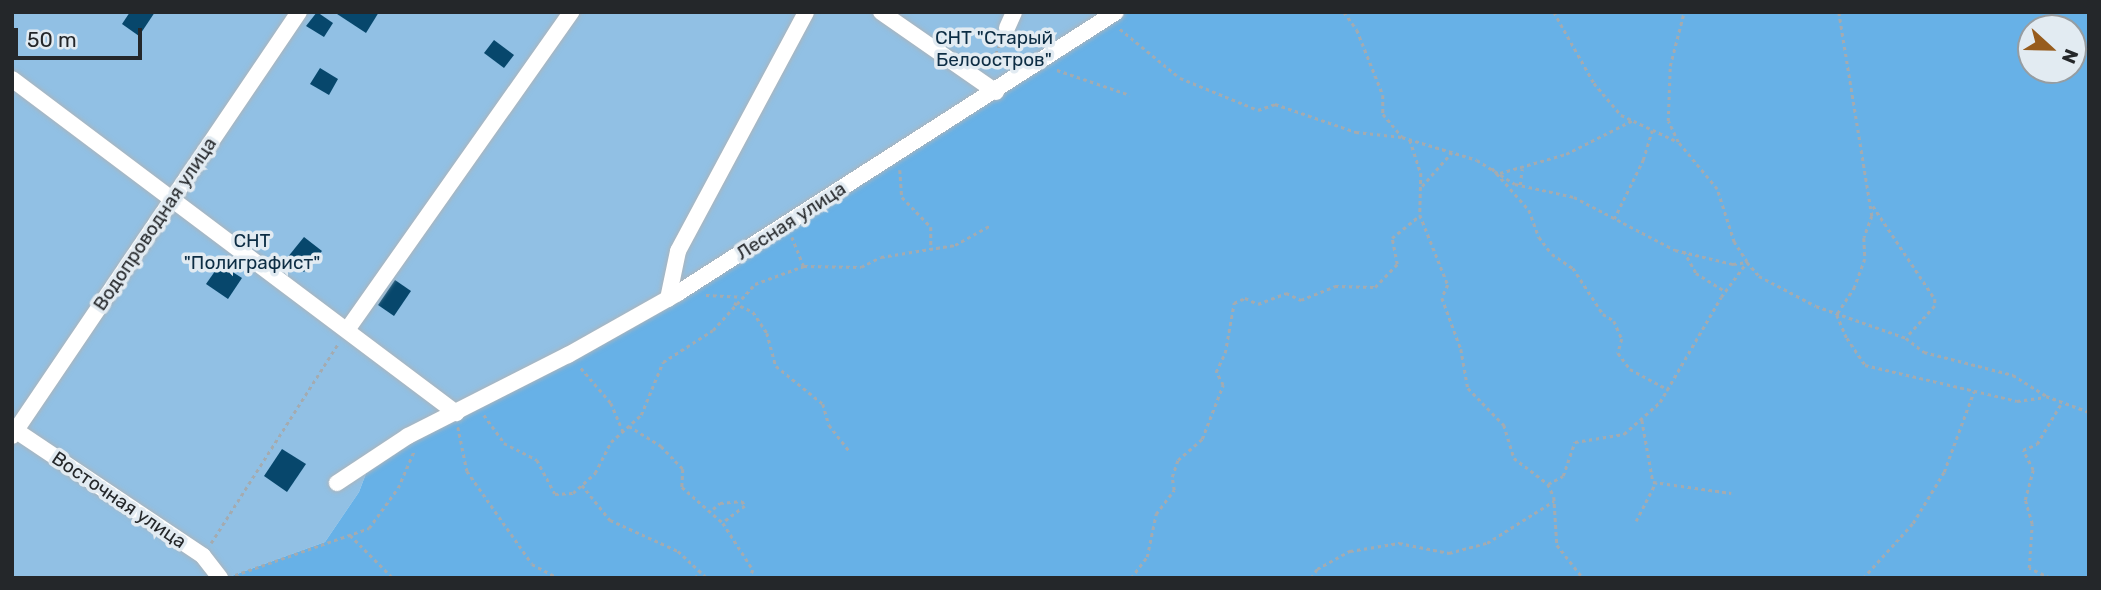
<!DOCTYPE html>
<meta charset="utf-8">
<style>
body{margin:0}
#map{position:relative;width:2101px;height:590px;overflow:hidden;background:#e2ebf2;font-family:Rubik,sans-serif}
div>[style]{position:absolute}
.green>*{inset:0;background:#91c0e4}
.forest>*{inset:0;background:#67b1e7}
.building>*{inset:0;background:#07476c}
.path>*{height:2.5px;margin-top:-1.25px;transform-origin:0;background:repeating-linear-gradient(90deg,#a4abb0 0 3.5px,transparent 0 7px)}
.roads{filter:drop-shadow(0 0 2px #abb4bb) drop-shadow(0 0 2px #abb4bb)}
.street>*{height:16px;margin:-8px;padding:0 8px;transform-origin:8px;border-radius:8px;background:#fff}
span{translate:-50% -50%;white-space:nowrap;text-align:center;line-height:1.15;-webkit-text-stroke:7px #e2ebf2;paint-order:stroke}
.park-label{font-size:19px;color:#0d2d44}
.street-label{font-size:19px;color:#24272a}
.frame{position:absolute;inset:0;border:14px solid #24272a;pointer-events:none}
.north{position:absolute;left:2017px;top:14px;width:70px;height:70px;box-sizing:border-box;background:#e2ebf2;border:2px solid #969da2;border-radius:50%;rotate:112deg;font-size:19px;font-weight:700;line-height:28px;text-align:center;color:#24272a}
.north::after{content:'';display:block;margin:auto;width:24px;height:32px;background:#975c1d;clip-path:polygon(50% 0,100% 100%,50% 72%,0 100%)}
.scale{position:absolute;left:14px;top:28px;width:128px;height:32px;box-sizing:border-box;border:4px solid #24272a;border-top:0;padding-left:9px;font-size:21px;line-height:24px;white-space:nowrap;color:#24272a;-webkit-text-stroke:5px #e2ebf2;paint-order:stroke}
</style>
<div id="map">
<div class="green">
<i style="clip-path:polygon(12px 12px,1116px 12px,694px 283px,371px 460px,359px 492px,325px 542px,226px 578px,12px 578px)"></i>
</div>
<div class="forest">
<i style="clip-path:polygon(evenodd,1116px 12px,2089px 12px,2089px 578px,226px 578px,325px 542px,359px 492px,371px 460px,563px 358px,1116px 12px,2031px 28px,2073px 28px,2073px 70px,2031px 70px,2031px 28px)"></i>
</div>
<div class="building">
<i style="clip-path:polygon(130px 12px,155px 12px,139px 36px,122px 24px)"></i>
<i style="clip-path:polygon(317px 12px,333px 23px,324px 37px,306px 26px)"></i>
<i style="clip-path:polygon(334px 12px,379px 12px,366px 33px)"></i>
<i style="clip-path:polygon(494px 40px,514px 55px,504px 68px,484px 53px)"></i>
<i style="clip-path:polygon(320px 68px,338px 79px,329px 95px,310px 84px)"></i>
<i style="clip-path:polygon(304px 237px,322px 251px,304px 272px,287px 258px)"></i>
<i style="clip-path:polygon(220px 264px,242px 278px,228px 299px,206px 284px)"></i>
<i style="clip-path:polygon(395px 280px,411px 291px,394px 316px,378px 305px)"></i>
<i style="clip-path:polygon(282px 449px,306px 464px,287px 492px,264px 476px)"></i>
</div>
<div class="path">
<i style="left:1344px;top:12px;width:22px;rotate:54deg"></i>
<i style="left:1357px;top:30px;width:70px;rotate:68.2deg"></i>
<i style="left:1383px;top:95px;width:19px;rotate:90deg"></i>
<i style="left:1383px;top:114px;width:30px;rotate:50deg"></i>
<i style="left:1402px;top:137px;width:78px;rotate:17deg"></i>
<i style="left:1477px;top:160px;width:45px;rotate:32.3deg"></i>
<i style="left:1515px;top:184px;width:60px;rotate:12.4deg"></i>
<i style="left:1574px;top:197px;width:114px;rotate:27.7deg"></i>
<i style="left:1675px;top:250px;width:60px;rotate:13.6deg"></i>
<i style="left:1733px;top:264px;width:14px;rotate:-8deg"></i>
<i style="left:1747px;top:262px;width:18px;rotate:49deg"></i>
<i style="left:1759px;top:276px;width:64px;rotate:27.8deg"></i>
<i style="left:1816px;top:306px;width:96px;rotate:19.6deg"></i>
<i style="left:1906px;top:338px;width:23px;rotate:38deg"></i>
<i style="left:1924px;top:352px;width:92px;rotate:14.5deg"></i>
<i style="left:2013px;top:375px;width:39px;rotate:32deg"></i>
<i style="left:2046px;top:396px;width:46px;rotate:20.4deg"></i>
<i style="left:1554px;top:12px;width:81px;rotate:60.6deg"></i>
<i style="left:1594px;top:83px;width:42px;rotate:49.8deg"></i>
<i style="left:1621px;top:115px;width:63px;rotate:25.3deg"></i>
<i style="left:1839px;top:12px;width:207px;rotate:80.8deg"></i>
<i style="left:1872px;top:216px;width:23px;rotate:110deg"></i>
<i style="left:1864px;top:238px;width:21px;rotate:87deg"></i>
<i style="left:1865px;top:259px;width:30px;rotate:110deg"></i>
<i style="left:1855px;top:287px;width:33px;rotate:123deg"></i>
<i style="left:1837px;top:315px;width:25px;rotate:67deg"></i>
<i style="left:1847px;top:338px;width:32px;rotate:56deg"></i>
<i style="left:1865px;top:365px;width:156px;rotate:13.3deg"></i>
<i style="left:2017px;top:401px;width:28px;rotate:-8deg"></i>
<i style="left:1120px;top:29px;width:77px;rotate:39.2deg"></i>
<i style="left:1180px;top:78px;width:84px;rotate:22.3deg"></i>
<i style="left:1258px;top:110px;width:18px;rotate:-19deg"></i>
<i style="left:1275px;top:104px;width:86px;rotate:19.1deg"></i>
<i style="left:1356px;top:132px;width:46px;rotate:6.2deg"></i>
<i style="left:990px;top:67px;width:25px;rotate:-67deg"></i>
<i style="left:1057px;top:70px;width:77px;rotate:18.9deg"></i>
<i style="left:1410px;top:140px;width:35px;rotate:72deg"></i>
<i style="left:1421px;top:173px;width:42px;rotate:91.4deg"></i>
<i style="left:1420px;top:215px;width:75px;rotate:68.2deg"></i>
<i style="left:1448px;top:285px;width:14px;rotate:115deg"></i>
<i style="left:1442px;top:298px;width:54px;rotate:69.6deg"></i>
<i style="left:1461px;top:349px;width:40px;rotate:80deg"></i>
<i style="left:1468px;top:388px;width:52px;rotate:45.8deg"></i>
<i style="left:1504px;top:425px;width:34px;rotate:73deg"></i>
<i style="left:1514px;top:458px;width:43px;rotate:37.4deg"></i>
<i style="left:1548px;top:484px;width:14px;rotate:65deg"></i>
<i style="left:1554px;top:497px;width:48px;rotate:86.4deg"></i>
<i style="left:1557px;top:545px;width:42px;rotate:51.8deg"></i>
<i style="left:1492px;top:168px;width:56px;rotate:48.6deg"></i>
<i style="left:1529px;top:210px;width:29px;rotate:70deg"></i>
<i style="left:1539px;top:237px;width:21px;rotate:53deg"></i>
<i style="left:1552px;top:254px;width:25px;rotate:34deg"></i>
<i style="left:1573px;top:268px;width:55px;rotate:56.9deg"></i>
<i style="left:1603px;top:314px;width:13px;rotate:32deg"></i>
<i style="left:1614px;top:321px;width:20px;rotate:66deg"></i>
<i style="left:1622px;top:339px;width:15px;rotate:106deg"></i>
<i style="left:1618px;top:353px;width:20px;rotate:53deg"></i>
<i style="left:1630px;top:369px;width:44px;rotate:28.3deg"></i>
<i style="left:900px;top:170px;width:27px;rotate:86deg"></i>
<i style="left:902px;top:197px;width:42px;rotate:46deg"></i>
<i style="left:931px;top:227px;width:22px;rotate:90deg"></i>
<i style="left:1500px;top:173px;width:69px;rotate:-16.1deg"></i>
<i style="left:1566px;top:154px;width:75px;rotate:-26.9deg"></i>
<i style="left:1520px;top:185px;width:16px;rotate:-83deg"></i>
<i style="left:1422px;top:186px;width:45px;rotate:-48.6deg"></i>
<i style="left:1873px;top:206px;width:112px;rotate:56.3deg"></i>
<i style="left:1935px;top:299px;width:7px;rotate:90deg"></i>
<i style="left:1935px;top:306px;width:42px;rotate:132.1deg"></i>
<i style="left:1614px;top:219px;width:66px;rotate:-63.8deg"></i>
<i style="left:1643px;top:160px;width:31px;rotate:-73deg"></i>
<i style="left:792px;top:237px;width:31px;rotate:68deg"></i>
<i style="left:1684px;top:251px;width:25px;rotate:61deg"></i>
<i style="left:1696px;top:273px;width:34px;rotate:32deg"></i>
<i style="left:706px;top:295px;width:35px;rotate:3deg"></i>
<i style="left:734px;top:303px;width:21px;rotate:25deg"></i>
<i style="left:753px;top:312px;width:25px;rotate:56deg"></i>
<i style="left:767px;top:333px;width:34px;rotate:75deg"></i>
<i style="left:776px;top:366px;width:60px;rotate:39deg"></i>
<i style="left:823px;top:404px;width:22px;rotate:74deg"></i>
<i style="left:829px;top:425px;width:33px;rotate:52deg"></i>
<i style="left:581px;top:368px;width:46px;rotate:49.4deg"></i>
<i style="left:611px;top:403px;width:30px;rotate:67deg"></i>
<i style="left:484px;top:415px;width:34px;rotate:54deg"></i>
<i style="left:504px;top:443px;width:37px;rotate:27deg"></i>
<i style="left:537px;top:460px;width:38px;rotate:62deg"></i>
<i style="left:555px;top:494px;width:18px;rotate:-3deg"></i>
<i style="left:573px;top:493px;width:30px;rotate:-42deg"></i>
<i style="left:595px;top:473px;width:35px;rotate:-63deg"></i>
<i style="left:611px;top:442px;width:40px;rotate:-42deg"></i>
<i style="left:641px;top:415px;width:57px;rotate:-67.5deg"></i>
<i style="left:663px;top:362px;width:59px;rotate:-32.6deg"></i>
<i style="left:713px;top:330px;width:62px;rotate:-47.6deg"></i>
<i style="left:755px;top:284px;width:52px;rotate:-20.2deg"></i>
<i style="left:804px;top:266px;width:57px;rotate:1deg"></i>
<i style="left:861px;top:267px;width:22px;rotate:-27deg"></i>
<i style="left:881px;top:257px;width:75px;rotate:-9.2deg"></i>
<i style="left:955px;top:245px;width:41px;rotate:-29.1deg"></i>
<i style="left:1642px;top:420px;width:63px;rotate:79.9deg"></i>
<i style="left:1653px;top:482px;width:79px;rotate:8deg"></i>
<i style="left:629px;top:426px;width:38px;rotate:32deg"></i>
<i style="left:661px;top:446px;width:32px;rotate:46deg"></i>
<i style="left:683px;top:469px;width:18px;rotate:93deg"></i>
<i style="left:682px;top:487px;width:55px;rotate:41.3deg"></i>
<i style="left:723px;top:523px;width:56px;rotate:57.4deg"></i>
<i style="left:753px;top:570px;width:9px;rotate:111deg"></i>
<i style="left:458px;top:427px;width:45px;rotate:78.4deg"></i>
<i style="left:467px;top:471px;width:113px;rotate:55deg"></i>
<i style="left:532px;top:564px;width:30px;rotate:28deg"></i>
<i style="left:1548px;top:484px;width:17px;rotate:-28deg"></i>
<i style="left:1563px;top:476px;width:36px;rotate:-71deg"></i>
<i style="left:1575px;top:442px;width:50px;rotate:-9.3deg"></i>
<i style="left:1624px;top:434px;width:48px;rotate:-41.6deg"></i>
<i style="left:1660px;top:402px;width:121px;rotate:-59.8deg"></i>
<i style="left:1721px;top:297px;width:44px;rotate:-53.4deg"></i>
<i style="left:1747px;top:262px;width:24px;rotate:-123deg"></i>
<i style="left:1734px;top:242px;width:56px;rotate:-107.8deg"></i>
<i style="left:1717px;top:189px;width:61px;rotate:-129.7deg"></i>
<i style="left:1678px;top:142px;width:23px;rotate:-115deg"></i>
<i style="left:1668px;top:121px;width:55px;rotate:-87.9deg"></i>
<i style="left:1670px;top:66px;width:56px;rotate:-75.5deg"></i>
<i style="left:582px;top:485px;width:45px;rotate:51.3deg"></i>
<i style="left:610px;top:520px;width:75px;rotate:24.5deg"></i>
<i style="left:678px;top:551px;width:40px;rotate:43deg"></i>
<i style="left:713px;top:509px;width:9px;rotate:-41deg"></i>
<i style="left:720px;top:503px;width:22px;rotate:-5deg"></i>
<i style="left:742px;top:501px;width:6px;rotate:59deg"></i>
<i style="left:745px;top:506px;width:26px;rotate:143deg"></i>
<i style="left:1636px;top:521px;width:44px;rotate:-62.9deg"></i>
<i style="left:350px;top:535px;width:61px;rotate:45deg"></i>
<i style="left:211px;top:543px;width:235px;rotate:-57.5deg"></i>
<i style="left:235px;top:575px;width:142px;rotate:-19.3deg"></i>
<i style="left:369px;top:528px;width:49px;rotate:-54.1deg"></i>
<i style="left:398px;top:488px;width:40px;rotate:-66.6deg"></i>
<i style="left:695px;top:578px;width:9px;rotate:-54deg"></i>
<i style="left:1131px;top:578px;width:26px;rotate:-53deg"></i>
<i style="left:1147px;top:557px;width:44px;rotate:-78.2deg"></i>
<i style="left:1156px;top:514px;width:30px;rotate:-53deg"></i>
<i style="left:1174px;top:490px;width:13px;rotate:-99deg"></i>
<i style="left:1172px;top:477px;width:18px;rotate:-71deg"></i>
<i style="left:1178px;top:460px;width:32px;rotate:-41deg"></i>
<i style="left:1202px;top:439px;width:58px;rotate:-68.7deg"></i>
<i style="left:1223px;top:385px;width:15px;rotate:-118deg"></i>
<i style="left:1216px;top:372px;width:21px;rotate:-65deg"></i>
<i style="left:1225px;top:353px;width:51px;rotate:-79.8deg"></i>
<i style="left:1234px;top:303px;width:12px;rotate:-24deg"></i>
<i style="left:1245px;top:298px;width:14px;rotate:25deg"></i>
<i style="left:1258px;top:304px;width:30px;rotate:-21deg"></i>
<i style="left:1286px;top:293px;width:17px;rotate:25deg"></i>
<i style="left:1301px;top:300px;width:37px;rotate:-22deg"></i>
<i style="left:1335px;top:286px;width:40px;rotate:1.4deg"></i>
<i style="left:1375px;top:287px;width:32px;rotate:-46deg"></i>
<i style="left:1397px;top:264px;width:26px;rotate:-101deg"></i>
<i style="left:1392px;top:238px;width:36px;rotate:-39deg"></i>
<i style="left:1311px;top:578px;width:11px;rotate:-56deg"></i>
<i style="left:1317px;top:569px;width:38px;rotate:-29deg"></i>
<i style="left:1350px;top:551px;width:50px;rotate:-9.3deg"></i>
<i style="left:1399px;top:543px;width:51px;rotate:11.3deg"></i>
<i style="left:1449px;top:553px;width:39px;rotate:-15deg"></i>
<i style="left:1487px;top:543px;width:79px;rotate:-32.1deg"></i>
<i style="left:1863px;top:578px;width:74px;rotate:-47.7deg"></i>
<i style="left:1913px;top:523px;width:60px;rotate:-58.7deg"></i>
<i style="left:1944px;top:472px;width:86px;rotate:-69.7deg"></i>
<i style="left:2050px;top:578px;width:23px;rotate:-155deg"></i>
<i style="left:2029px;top:568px;width:44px;rotate:-86.1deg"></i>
<i style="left:2032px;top:524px;width:25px;rotate:-106deg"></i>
<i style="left:2025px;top:500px;width:31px;rotate:-75deg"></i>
<i style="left:2033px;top:470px;width:22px;rotate:-117deg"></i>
<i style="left:2023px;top:450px;width:15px;rotate:-23deg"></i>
<i style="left:2037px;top:444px;width:49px;rotate:-59.2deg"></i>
</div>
<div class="roads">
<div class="street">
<i style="left:881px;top:12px;width:140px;rotate:34.8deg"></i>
<i style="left:1007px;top:28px;width:17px;rotate:-66deg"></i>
<i style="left:12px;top:79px;width:556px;rotate:36.95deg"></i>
<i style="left:668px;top:299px;width:49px;rotate:-78.2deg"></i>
<i style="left:678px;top:251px;width:271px;rotate:-61.8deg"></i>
<i style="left:347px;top:330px;width:389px;rotate:-54.8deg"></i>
<i style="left:12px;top:428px;width:230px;rotate:33.8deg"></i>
<i style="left:203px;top:556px;width:28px;rotate:52deg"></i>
<i style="left:12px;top:436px;width:512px;rotate:-55.91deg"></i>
<i style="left:337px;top:483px;width:85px;rotate:-33.5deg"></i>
<i style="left:408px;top:436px;width:179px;rotate:-26.9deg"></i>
<i style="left:568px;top:355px;width:126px;rotate:-29.4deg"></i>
<i style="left:678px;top:293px;width:520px;rotate:-32.68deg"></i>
</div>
</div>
<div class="park-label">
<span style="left:994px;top:49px">СНТ "Старый<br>Белоостров"</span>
<span style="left:252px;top:252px">СНТ<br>"Полиграфист"</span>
</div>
<div class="street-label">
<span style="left:791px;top:221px;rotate:-33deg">Лесная улица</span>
<span style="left:155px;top:224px;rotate:-56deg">Водопроводная улица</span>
<span style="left:119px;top:500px;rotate:34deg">Восточная улица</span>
</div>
<div class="frame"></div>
<div class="north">N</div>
<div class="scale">50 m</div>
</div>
